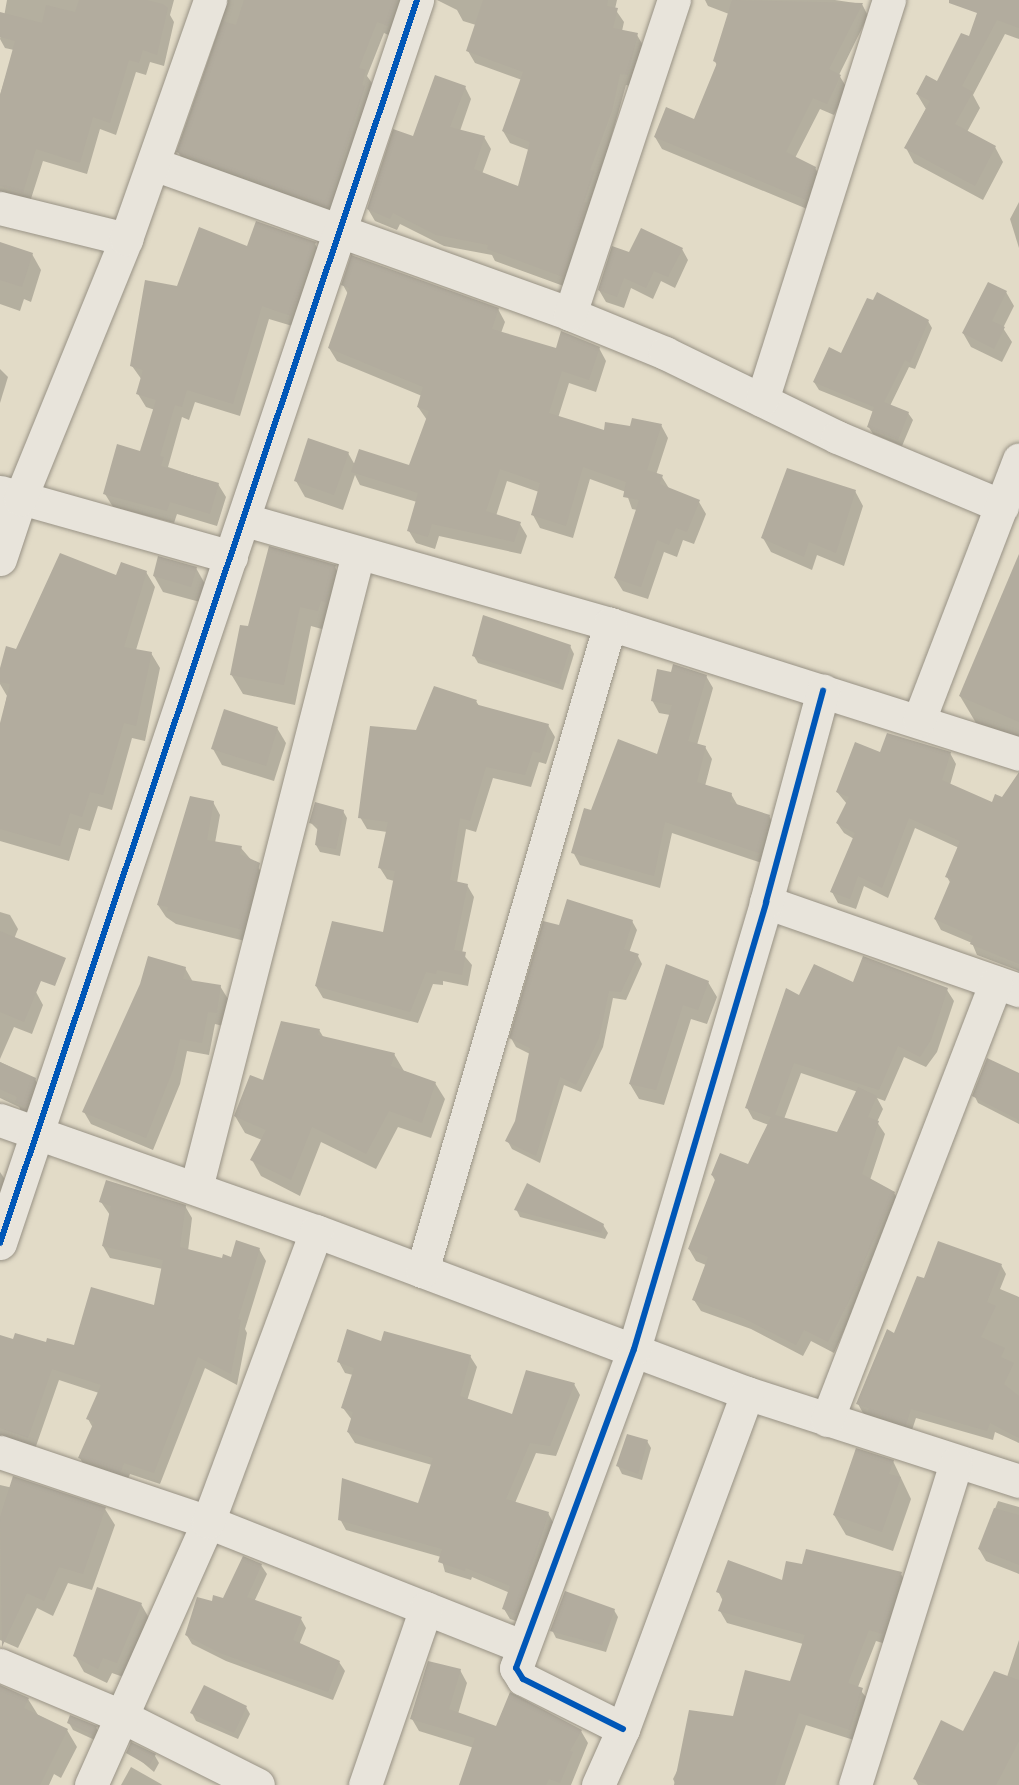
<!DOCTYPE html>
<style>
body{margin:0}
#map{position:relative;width:1019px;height:1785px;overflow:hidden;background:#e2dbc7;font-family:Cardo,serif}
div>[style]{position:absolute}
.shadow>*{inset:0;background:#0003}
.building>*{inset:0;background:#b2ac9e}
.roads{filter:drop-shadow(0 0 2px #989285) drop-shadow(0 0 2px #989285)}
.street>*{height:33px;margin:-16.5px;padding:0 16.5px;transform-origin:16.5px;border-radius:16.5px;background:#e8e4db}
.cycleway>*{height:6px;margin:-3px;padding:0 3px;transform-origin:3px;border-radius:3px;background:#0057b8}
span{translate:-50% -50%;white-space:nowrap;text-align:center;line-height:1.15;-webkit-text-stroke:5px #f4ebd3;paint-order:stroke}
</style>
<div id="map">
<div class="shadow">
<i style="clip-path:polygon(7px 0,174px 0,170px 15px,174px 22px,164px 66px,150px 62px,146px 75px,136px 72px,116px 135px,100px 129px,87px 174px,43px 161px,29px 205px,0 196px,0 95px,14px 50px,5px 48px,0 39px)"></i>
<i style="clip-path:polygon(228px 0,412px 0,395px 38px,384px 33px,367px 76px,372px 83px,334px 218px,185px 164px,178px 152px)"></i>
<i style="clip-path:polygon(437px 0,617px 0,615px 9px,624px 22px,622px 31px,637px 35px,644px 47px,635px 87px,626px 85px,569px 288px,495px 261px,492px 255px,444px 246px,400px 224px,397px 230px,375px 221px,368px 209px,414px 138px,465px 87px,471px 99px,460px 131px,484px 137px,491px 149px,482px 174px,519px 188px,529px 150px,510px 143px,503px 131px,522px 80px,475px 63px,468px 51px,476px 25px,463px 21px,457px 10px)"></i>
<i style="clip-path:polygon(705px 0,835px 0,862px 4px,868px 16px,839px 75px,847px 88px,834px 115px,820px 109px,795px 158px,815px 168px,822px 180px,812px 211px,662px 149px,655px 137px,695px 121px,717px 66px,715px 61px,729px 14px,708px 6px)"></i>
<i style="clip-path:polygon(983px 0,1019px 0,1019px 39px,1005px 34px,973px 95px,980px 108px,967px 132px,995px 147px,1003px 162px,983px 200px,914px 163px,906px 148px,926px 109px,917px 94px,938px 83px,970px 39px)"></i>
<i style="clip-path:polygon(1019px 202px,1019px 248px,1010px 219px)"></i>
<i style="clip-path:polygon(315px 244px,323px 257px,299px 328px,269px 319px,240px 416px,195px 402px,189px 420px,182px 417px,168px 467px,218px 484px,226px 497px,217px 526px,177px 514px,174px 523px,113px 507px,105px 494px,141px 452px,155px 410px,146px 407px,138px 394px,142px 380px,132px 366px,178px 288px,248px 247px)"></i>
<i style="clip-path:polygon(682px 249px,688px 260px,675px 288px,661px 281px,653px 299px,631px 288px,624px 308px,606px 302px,599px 290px,630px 254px)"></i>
<i style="clip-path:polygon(32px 254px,41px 270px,31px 302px,24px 299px,20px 311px,0 304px,0 256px)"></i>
<i style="clip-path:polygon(343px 285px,498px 309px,505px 322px,501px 333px,557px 350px,599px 348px,606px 361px,596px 392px,569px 383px,558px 418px,605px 432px,661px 425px,668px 438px,656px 475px,662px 477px,670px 490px,699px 502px,706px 514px,694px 544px,683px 540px,677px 557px,664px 552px,648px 599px,623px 591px,615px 578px,637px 510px,632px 509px,626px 492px,590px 479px,573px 538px,540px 528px,533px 515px,539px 492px,507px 481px,496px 516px,520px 524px,527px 536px,521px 554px,439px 536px,435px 549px,416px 543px,409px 531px,417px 502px,360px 485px,355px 475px,343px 510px,305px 497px,296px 481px,348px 453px,355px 465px,410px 467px,427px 420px,418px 407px,422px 396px,337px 361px,329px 348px,348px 294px)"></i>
<i style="clip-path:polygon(1006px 292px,1014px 306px,1003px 328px,1012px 342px,1002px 362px,971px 347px,963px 333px)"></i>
<i style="clip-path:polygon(928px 321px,932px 328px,915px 369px,909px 367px,890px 406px,908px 413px,913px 420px,902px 446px,873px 434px,868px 426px,874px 412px,819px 390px,814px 382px,842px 355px)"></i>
<i style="clip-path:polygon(0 369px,8px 377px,0 403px)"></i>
<i style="clip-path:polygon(855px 491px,863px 506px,844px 566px,817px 555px,812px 570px,771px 552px,763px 538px)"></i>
<i style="clip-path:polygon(335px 567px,346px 587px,329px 631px,311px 626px,295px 705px,243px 694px,231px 674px,249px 628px)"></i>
<i style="clip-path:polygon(196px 568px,205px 584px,200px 602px,163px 592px,154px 576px)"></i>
<i style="clip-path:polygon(146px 572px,155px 587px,136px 650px,151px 653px,160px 668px,145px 741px,132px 738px,112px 810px,98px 806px,90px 831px,79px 828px,69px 861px,0 841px,0 729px,7px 696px,0 684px,0 674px,17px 650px,117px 577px)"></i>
<i style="clip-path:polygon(1019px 596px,1019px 742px,976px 723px,960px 696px)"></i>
<i style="clip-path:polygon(570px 646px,574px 654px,563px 690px,478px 663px,474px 656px)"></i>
<i style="clip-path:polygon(672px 673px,706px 676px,713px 688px,697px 745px,705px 747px,712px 759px,705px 786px,731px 794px,738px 806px,769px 816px,776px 828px,765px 864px,672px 833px,660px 888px,580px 865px,573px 852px,592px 812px,658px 756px,670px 715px,659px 713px,652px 700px)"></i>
<i style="clip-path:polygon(476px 701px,479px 706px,548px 725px,555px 737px,546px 764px,539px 762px,531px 787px,493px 778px,476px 832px,466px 829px,457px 883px,467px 885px,474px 897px,462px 953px,472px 965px,468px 986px,443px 981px,443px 985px,433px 984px,418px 1023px,323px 998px,316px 986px,384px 934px,394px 881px,387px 879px,380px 868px,387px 832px,367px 829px,360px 817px,417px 731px)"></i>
<i style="clip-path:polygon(277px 728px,286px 743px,274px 781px,222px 765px,213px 749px)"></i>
<i style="clip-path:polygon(950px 753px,956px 764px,950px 785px,993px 804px,1003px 799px,1019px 775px,1019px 971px,977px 955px,972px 943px,941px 930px,935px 919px,951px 884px,947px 877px,959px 848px,915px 828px,888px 898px,864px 886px,856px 909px,838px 903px,832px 892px,854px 839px,844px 833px,837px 823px,847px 804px,837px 792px,881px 754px)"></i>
<i style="clip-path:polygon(213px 802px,220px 815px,215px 843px,241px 848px,266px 877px,249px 942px,176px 924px,166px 917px,158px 905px)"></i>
<i style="clip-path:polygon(343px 811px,347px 818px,340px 856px,320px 852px,316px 845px,319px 831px,311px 823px)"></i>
<i style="clip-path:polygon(0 912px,10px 915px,18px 929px,6px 959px,0 957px)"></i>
<i style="clip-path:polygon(632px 921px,637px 930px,629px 953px,638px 956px,642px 964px,626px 1000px,613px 998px,603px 1047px,581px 1092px,564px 1085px,540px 1163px,512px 1149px,507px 1140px,516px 1122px,530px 1054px,516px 1047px,511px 1038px,560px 927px)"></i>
<i style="clip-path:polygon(666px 966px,708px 982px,717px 997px,707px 1024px,691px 1019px,664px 1105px,639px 1099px,630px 1084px)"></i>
<i style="clip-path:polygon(185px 968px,193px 982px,220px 986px,228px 999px,223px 1026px,215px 1024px,209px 1055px,187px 1051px,180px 1084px,153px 1150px,91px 1124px,84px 1112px)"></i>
<i style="clip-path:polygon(0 982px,36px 992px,43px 1005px,32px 1034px,14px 1027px,0 1059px)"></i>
<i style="clip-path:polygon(evenodd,854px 984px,947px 990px,954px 1001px,937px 1052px,926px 1067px,904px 1057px,885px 1101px,877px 1098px,883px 1109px,877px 1122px,885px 1134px,870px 1180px,894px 1193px,901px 1204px,834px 1353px,811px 1341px,803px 1356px,751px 1329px,701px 1311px,694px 1300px,706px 1265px,696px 1261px,689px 1249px,716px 1182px,712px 1175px,749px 1166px,769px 1125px,753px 1119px,747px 1108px,800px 997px,854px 984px,801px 1073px,858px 1092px,838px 1134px,784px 1119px,801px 1073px)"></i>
<i style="clip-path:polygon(319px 1030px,324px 1038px,394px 1054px,404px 1071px,435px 1083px,445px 1099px,431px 1138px,398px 1127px,376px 1169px,321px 1142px,300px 1196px,261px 1176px,252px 1160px,262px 1140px,245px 1133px,235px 1116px,264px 1082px)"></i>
<i style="clip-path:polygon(0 1062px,35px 1079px,42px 1093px,24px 1116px,19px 1107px,0 1098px)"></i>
<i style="clip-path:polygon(1019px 1074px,1019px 1124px,978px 1103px,974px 1095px)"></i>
<i style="clip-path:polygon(0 1172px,10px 1187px,0 1205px)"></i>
<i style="clip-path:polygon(101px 1202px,185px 1206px,192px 1218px,188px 1251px,223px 1260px,259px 1249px,266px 1261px,245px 1329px,247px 1333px,237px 1385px,205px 1368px,160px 1484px,130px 1474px,126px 1483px,86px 1470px,80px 1458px,93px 1428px,88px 1419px,99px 1393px,59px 1380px,35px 1449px,0 1437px,0 1349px,47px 1344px,75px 1347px,155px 1307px,163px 1269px,110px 1258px,103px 1246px,110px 1215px)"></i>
<i style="clip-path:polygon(516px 1209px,603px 1225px,608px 1233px,605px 1239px,520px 1217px)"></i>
<i style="clip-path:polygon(1001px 1265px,1006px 1274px,1000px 1289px,1019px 1297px,1019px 1443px,995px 1432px,993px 1440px,916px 1418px,911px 1433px,875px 1422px,863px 1413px,858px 1404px,925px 1280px)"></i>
<i style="clip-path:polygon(382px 1342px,470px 1356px,477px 1367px,467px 1401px,512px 1416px,574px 1384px,580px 1395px,556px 1456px,536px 1453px,515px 1503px,548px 1513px,554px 1524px,522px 1623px,510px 1619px,504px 1609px,510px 1593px,472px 1577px,471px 1580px,445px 1572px,441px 1557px,346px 1530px,340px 1519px,419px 1505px,432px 1465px,355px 1443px,348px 1432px,352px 1420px,343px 1408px,353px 1375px,345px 1373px,339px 1362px)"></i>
<i style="clip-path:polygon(647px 1441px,651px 1448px,642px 1480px,622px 1474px,618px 1466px)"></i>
<i style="clip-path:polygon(893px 1461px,911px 1499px,893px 1551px,846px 1535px,834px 1515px)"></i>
<i style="clip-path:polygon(0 1485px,105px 1509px,115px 1525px,92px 1590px,68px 1583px,53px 1616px,37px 1608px,18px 1648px,0 1640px)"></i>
<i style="clip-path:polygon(998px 1501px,1019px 1507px,1019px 1574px,986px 1561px,979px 1549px)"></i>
<i style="clip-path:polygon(261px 1565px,267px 1574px,254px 1602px,301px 1619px,306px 1628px,299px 1645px,339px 1662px,345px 1671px,333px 1700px,226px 1661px,192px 1644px,186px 1634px,213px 1603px,224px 1600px)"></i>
<i style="clip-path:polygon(901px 1574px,908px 1586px,889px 1645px,876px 1641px,858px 1687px,869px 1701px,857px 1741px,806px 1725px,785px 1785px,676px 1785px,673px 1779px,686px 1753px,791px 1683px,803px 1644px,727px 1623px,720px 1611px,723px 1601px,718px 1591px)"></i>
<i style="clip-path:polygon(141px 1604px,150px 1620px,126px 1678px,112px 1673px,107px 1683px,84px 1672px,75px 1656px)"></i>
<i style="clip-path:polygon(614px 1610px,618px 1617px,606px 1652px,556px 1638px,552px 1630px)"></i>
<i style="clip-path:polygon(1019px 1640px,1019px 1785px,918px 1785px,915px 1779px,964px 1733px,1007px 1677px)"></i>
<i style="clip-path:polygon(460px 1670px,467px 1683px,458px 1714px,497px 1728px,581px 1731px,588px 1743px,571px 1785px,461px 1785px,474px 1748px,419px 1731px,412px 1719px)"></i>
<i style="clip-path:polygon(0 1687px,28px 1699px,38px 1715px,67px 1730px,77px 1747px,61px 1778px,54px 1774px,49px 1785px,0 1785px)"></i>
<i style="clip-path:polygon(246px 1707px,250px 1714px,238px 1739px,196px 1721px,192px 1713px)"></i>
<i style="clip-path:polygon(69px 1723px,96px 1727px,100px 1735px,97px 1741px,73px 1730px)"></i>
<i style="clip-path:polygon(129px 1751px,155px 1756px,159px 1763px,154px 1772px)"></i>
<i style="clip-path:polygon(131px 1767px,161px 1784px,162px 1785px,121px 1785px)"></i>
</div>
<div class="building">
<i style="clip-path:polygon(79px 0,147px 0,163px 4px,168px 8px,157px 55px,143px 50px,139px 63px,129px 60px,110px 123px,93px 117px,80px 163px,36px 149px,23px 193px,0 186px,0 95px,15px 41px,0 37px,0 12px,42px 23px,46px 5px,75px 12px)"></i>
<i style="clip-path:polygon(244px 0,397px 0,388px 26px,377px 22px,359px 68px,366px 70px,362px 85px,365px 86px,328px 207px,176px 152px,222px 21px,236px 25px)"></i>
<i style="clip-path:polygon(483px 0,608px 0,607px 6px,618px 8px,613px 28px,638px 33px,628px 75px,620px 74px,612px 111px,590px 170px,595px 171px,584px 202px,587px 203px,563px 277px,487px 249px,488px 245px,436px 235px,393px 213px,390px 219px,367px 209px,393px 129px,413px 136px,435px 75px,466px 86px,450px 127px,485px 136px,474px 169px,518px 186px,530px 142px,502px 131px,523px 72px,466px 51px)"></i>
<i style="clip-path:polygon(732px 0,863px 3px,829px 69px,841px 75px,827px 104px,813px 98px,786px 152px,816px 167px,806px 200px,654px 137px,666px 107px,694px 119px,717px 63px,713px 61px)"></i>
<i style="clip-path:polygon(949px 0,1019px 0,1019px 28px,997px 20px,962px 86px,973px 92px,955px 124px,996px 146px,975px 186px,904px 148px,930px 101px,916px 94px,926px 75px,937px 81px,961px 33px,969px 36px,977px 13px,949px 3px)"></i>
<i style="clip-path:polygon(256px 221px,316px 242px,291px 316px,262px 306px,233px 404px,187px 390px,182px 407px,175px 405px,160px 456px,164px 457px,161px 466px,219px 483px,210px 514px,170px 502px,167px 511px,103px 494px,117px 444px,140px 451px,156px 400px,136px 394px,143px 370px,130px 366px,145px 280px,177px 286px,199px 227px,247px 246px)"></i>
<i style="clip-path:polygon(641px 228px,683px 248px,668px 277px,654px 271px,646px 288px,624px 278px,617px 297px,598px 290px,612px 246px,629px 252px)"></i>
<i style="clip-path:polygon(0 242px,33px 253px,22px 287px,0 280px)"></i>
<i style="clip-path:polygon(351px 255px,499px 308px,492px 329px,556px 348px,561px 331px,600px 347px,589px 380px,562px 371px,549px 413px,604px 430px,605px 422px,630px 426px,632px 418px,662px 424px,647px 470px,663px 475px,660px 484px,700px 500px,687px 532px,676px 528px,669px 545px,657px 540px,641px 587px,614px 578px,639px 500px,623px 497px,626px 482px,583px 467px,566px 526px,531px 515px,540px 483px,500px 469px,486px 511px,521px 522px,514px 542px,432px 524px,428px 537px,407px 531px,418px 493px,351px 472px,359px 449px,409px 465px,429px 411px,417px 407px,423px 387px,328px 348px,349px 288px,341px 285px)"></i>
<i style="clip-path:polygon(988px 282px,1007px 291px,992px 321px,1005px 327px,994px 349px,962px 333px)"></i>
<i style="clip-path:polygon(877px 292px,929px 320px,910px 363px,905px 360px,884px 402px,909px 412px,898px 440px,867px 427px,874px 407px,813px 382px,829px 347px,841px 353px,867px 298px,873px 300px)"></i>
<i style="clip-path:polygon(308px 438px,349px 452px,334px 495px,294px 481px)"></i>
<i style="clip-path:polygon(787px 468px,856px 490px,836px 553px,809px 542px,804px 557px,761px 538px)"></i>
<i style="clip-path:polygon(269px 546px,336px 565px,326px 602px,321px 601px,318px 611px,300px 607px,284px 685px,230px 675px,240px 625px,248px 626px)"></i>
<i style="clip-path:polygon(60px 553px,116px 575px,121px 562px,147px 571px,124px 647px,152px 652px,136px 726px,124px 723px,103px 795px,90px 792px,82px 817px,70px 813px,60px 846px,0 829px,0 723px,10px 684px,0 682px,0 668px,6px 646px,16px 649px)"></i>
<i style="clip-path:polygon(1019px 554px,1019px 722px,959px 696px)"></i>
<i style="clip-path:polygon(158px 556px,197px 567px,191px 587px,153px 576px)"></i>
<i style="clip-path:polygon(483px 615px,571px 645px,559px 684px,472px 656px)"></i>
<i style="clip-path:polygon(673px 664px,707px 675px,688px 741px,706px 746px,697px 782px,732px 793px,730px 802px,770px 815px,759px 853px,665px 822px,654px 876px,571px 853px,584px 808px,591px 810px,618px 739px,657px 754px,672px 705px,651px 701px,657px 669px,671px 672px)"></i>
<i style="clip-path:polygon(434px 686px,477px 700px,475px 704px,549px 724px,540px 753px,533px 751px,525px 775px,486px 767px,470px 821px,460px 818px,450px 880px,468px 884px,454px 950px,466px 952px,462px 975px,437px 970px,436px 974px,426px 972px,410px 1012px,315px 986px,332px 921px,383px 932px,395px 871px,378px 868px,388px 822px,358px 818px,370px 726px,416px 730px)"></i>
<i style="clip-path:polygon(224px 709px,278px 727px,266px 766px,211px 749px)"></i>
<i style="clip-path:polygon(887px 733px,951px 752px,942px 780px,992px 802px,995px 794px,1002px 797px,1019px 772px,1019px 964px,970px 944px,973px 936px,934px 919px,951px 879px,945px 877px,960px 841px,909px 818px,882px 888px,858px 876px,850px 899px,830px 892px,855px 833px,836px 823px,849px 797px,836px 792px,855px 742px,880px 752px)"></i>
<i style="clip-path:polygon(190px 796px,214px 801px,207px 840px,242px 846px,240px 854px,260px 863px,243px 930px,167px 911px,168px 907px,157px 905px)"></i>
<i style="clip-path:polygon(315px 802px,344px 810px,336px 849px,315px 845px,318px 825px,309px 823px)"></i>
<i style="clip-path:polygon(567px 899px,633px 920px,624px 949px,639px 954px,621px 992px,609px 991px,599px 1038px,576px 1085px,560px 1077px,536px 1156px,505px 1141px,515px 1121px,530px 1048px,509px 1038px,543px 921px,559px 925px)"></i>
<i style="clip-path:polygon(0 931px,66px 958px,55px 986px,41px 981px,24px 1022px,0 1012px)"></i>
<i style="clip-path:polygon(148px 956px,186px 967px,183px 979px,221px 985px,217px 1013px,208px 1012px,202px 1043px,180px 1039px,173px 1070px,146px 1138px,82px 1112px,140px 984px)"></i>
<i style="clip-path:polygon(863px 956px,948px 988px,931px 1040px,920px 1057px,898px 1046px,879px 1090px,794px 1063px,775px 1115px,837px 1132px,858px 1087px,877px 1096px,868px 1117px,879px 1121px,862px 1174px,895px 1192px,860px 1271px,863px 1273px,828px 1342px,804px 1330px,796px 1345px,743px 1318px,692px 1300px,708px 1257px,688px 1249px,716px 1177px,711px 1175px,720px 1153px,748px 1164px,771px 1117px,745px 1108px,786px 988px,799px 995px,814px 964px,853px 982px)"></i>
<i style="clip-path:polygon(666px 964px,709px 981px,698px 1010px,683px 1005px,656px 1090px,629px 1084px)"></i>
<i style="clip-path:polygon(281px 1021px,320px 1029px,318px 1035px,395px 1053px,391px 1066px,436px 1082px,422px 1123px,389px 1111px,366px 1154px,312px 1127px,291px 1180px,250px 1160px,266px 1130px,234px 1116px,250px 1075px,263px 1080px)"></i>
<i style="clip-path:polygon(987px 1058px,1019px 1073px,1019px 1120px,972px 1096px)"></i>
<i style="clip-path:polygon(0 1062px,36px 1078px,26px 1107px,15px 1102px,17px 1097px,0 1089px)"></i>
<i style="clip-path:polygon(106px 1180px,186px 1205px,180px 1247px,222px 1258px,223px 1254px,231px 1257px,236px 1240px,260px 1248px,238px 1319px,241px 1320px,231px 1374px,198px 1357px,154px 1473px,124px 1463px,120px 1473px,78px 1458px,94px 1422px,86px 1419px,101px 1385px,52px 1369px,28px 1438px,0 1428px,0 1335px,13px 1339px,15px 1333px,46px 1342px,47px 1338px,74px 1345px,91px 1287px,154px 1305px,163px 1260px,102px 1246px,111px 1206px,99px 1202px)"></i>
<i style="clip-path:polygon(527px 1183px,604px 1224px,601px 1233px,514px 1210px)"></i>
<i style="clip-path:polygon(938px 1241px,1002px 1264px,987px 1302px,996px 1306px,981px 1337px,1005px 1348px,1001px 1357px,1014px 1363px,1004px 1384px,1019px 1396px,1019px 1438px,990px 1423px,987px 1431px,911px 1409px,906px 1425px,868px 1412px,869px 1408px,856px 1404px,887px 1329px,894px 1333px,917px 1276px,924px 1278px)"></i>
<i style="clip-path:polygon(347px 1329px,381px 1341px,384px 1331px,471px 1355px,460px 1396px,512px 1414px,526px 1370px,575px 1383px,550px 1446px,530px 1443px,506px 1499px,549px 1512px,516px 1614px,502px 1609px,510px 1586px,466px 1568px,465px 1571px,438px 1562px,442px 1549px,338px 1520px,342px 1478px,418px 1503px,433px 1458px,347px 1432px,353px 1412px,341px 1408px,354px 1368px,337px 1362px)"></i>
<i style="clip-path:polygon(627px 1434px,648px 1440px,638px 1474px,616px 1466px)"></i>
<i style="clip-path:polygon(856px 1448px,894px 1460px,889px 1474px,901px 1477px,882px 1532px,833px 1515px)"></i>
<i style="clip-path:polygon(13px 1476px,106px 1507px,83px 1574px,59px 1567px,44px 1601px,27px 1593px,2px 1647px,0 1517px)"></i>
<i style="clip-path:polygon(994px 1508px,1019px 1515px,1019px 1565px,978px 1549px)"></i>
<i style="clip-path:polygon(806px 1549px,902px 1572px,883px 1634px,869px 1630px,848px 1683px,863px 1688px,850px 1730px,799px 1713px,775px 1785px,674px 1785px,689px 1710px,733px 1716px,745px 1670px,790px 1681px,805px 1635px,718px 1611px,724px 1595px,716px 1592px,728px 1560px,782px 1580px,786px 1561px,802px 1564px)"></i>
<i style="clip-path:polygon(243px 1556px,262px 1564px,247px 1597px,302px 1617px,293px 1640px,340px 1661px,328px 1692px,220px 1653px,185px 1635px,197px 1597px,212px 1601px,213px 1595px,223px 1598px)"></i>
<i style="clip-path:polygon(97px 1587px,142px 1603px,117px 1663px,103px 1658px,98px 1669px,73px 1656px)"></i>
<i style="clip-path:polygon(565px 1591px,615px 1609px,602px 1645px,550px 1631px)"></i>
<i style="clip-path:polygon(428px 1661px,461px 1669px,449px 1709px,496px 1726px,510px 1692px,582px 1730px,570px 1751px,573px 1752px,560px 1783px,549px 1779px,546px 1785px,459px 1785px,475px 1738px,410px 1719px)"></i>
<i style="clip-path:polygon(994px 1671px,1019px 1680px,1019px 1741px,996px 1785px,928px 1785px,913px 1779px,941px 1720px,963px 1731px)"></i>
<i style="clip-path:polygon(0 1685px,29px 1698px,24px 1708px,68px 1729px,40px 1785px,0 1785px)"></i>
<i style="clip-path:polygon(204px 1685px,247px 1706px,234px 1733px,190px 1713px)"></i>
<i style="clip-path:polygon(70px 1715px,97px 1726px,93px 1735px,67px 1723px)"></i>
<i style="clip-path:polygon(131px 1742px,156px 1754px,149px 1766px,126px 1753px)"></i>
</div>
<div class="roads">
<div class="street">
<i style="left:154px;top:164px;width:442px;rotate:19.8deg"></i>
<i style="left:570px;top:314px;width:103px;rotate:22.3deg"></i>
<i style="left:665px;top:353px;width:191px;rotate:26deg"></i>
<i style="left:837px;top:437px;width:179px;rotate:22.7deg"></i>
<i style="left:0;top:208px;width:130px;rotate:13.8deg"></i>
<i style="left:570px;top:314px;width:331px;rotate:-71.7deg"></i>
<i style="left:762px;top:400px;width:420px;rotate:-72.4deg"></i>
<i style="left:0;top:492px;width:240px;rotate:15.7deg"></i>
<i style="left:245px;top:520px;width:380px;rotate:15.9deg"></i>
<i style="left:610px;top:624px;width:429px;rotate:17.6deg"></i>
<i style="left:0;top:559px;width:63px;rotate:-71.6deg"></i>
<i style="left:20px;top:499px;width:281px;rotate:-67.8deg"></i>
<i style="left:126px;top:239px;width:253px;rotate:-70.6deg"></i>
<i style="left:919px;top:720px;width:279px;rotate:-69deg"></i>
<i style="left:766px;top:902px;width:268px;rotate:19.2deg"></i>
<i style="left:0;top:1120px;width:335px;rotate:19.4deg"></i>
<i style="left:316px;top:1231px;width:460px;rotate:20.6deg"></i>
<i style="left:747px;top:1393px;width:286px;rotate:17.9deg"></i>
<i style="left:196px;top:1188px;width:654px;rotate:-75.67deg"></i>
<i style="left:0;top:1243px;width:1311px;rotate:-71.45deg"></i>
<i style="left:422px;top:1271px;width:674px;rotate:-73.8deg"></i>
<i style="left:827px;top:1420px;width:469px;rotate:-68.9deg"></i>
<i style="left:0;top:1452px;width:219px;rotate:18.6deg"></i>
<i style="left:208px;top:1522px;width:339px;rotate:21.6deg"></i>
<i style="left:0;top:1665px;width:134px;rotate:22.9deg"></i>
<i style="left:123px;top:1717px;width:151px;rotate:26.7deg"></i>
<i style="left:623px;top:1729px;width:112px;rotate:-153.4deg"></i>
<i style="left:523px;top:1679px;width:13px;rotate:-122deg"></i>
<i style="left:516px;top:1668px;width:340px;rotate:-69.7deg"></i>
<i style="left:634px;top:1349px;width:466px;rotate:-73.5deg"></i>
<i style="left:766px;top:902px;width:219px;rotate:-74.9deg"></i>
<i style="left:91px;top:1785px;width:288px;rotate:-66deg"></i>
<i style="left:208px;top:1522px;width:310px;rotate:-69.6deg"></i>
<i style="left:365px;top:1785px;width:187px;rotate:-71deg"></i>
<i style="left:598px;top:1785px;width:61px;rotate:-65.9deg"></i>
<i style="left:623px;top:1729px;width:358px;rotate:-69.7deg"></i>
<i style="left:855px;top:1785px;width:337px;rotate:-72.6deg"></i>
</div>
</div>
<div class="cycleway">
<i style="left:0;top:1243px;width:1311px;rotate:-71.45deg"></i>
<i style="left:623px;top:1729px;width:112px;rotate:-153.4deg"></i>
<i style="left:523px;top:1679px;width:13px;rotate:-122deg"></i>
<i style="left:516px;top:1668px;width:340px;rotate:-69.7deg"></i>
<i style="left:634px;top:1349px;width:466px;rotate:-73.5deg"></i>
<i style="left:766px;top:902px;width:219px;rotate:-74.9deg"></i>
</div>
</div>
